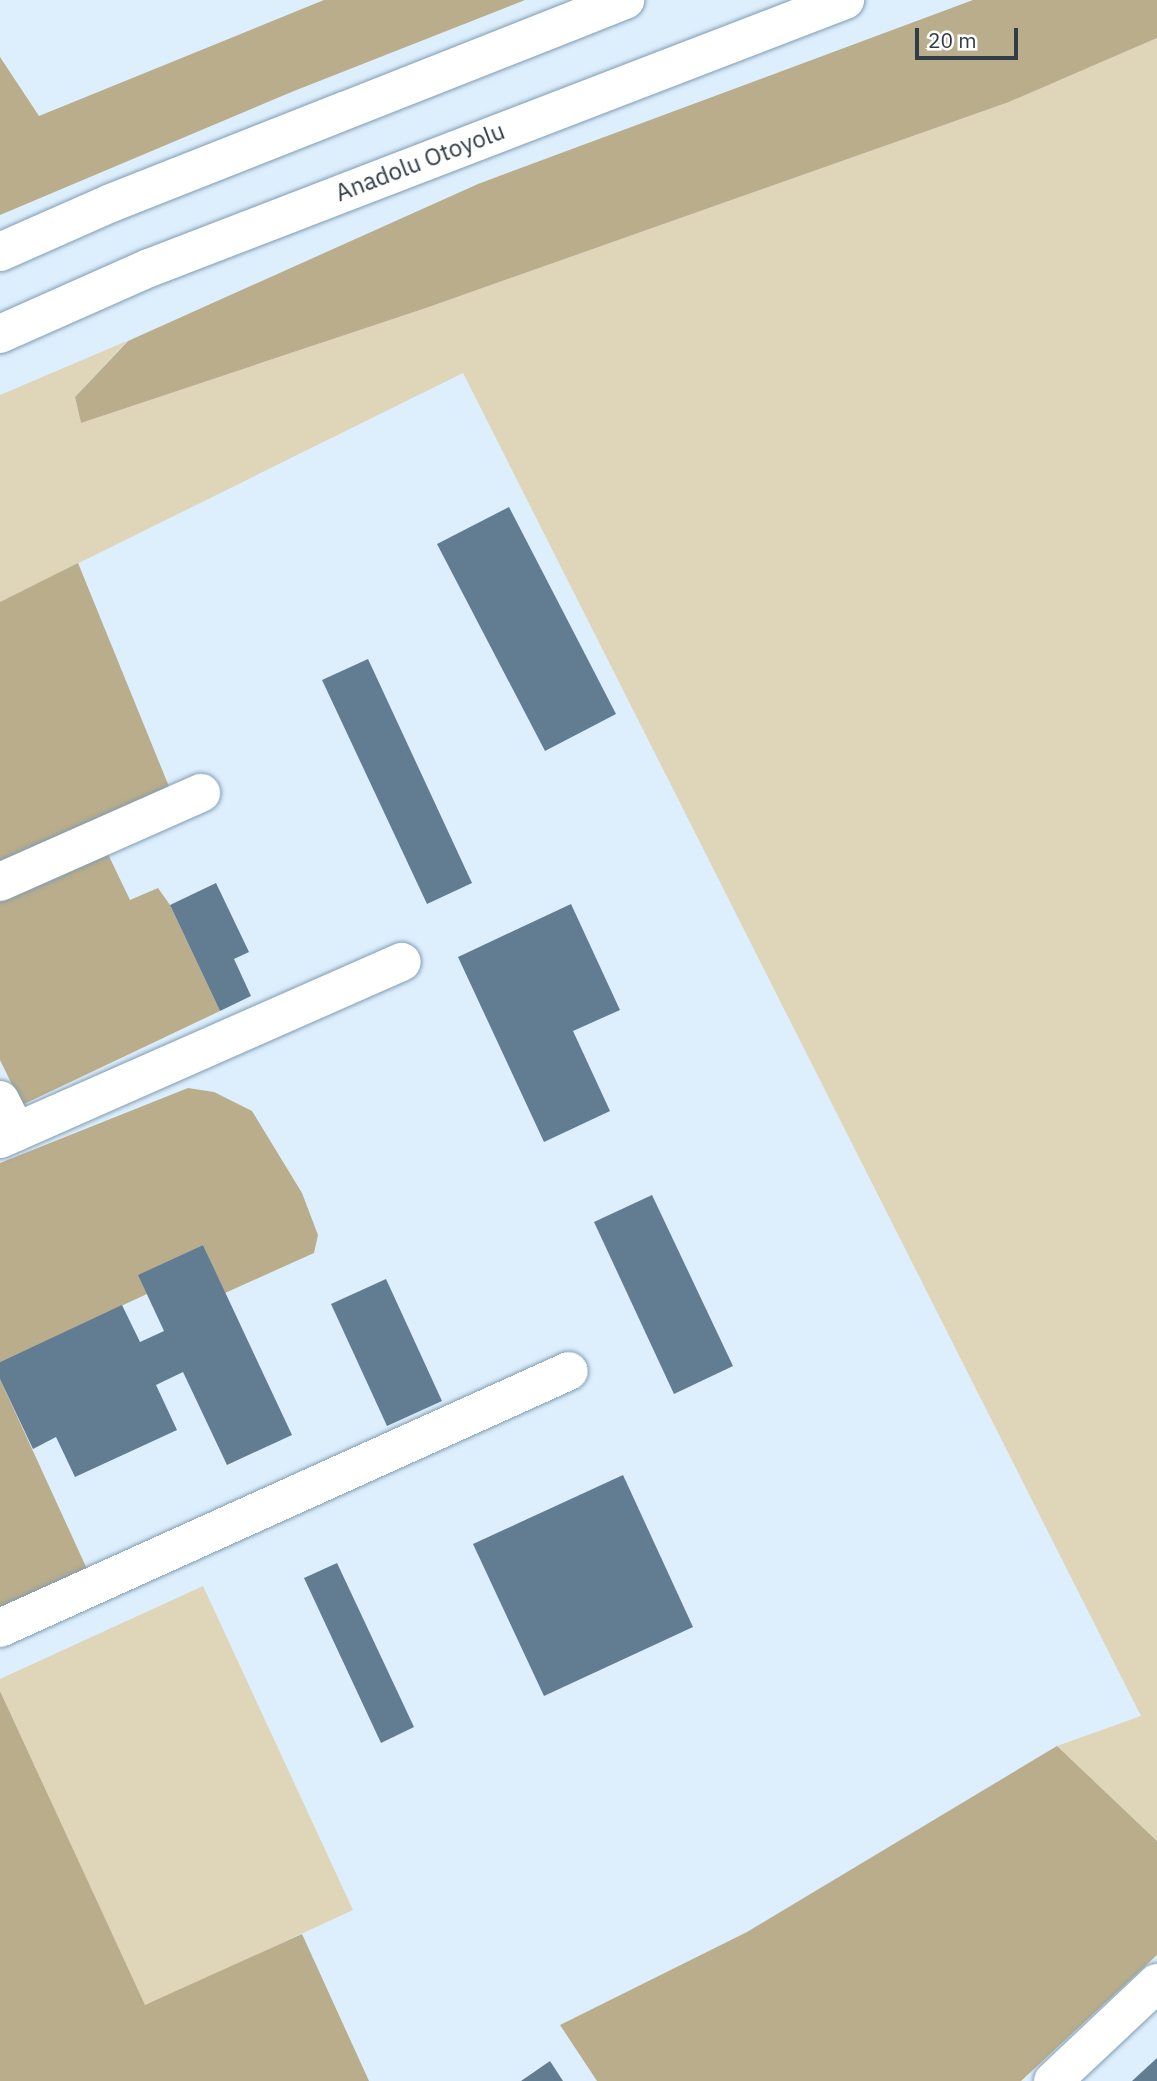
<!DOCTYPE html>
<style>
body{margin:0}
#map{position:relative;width:1157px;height:2081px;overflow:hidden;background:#ddeffd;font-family:"IBM Plex Sans",sans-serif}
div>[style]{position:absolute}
.green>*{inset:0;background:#dfd5b9}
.forest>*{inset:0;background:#b9ad8b}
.building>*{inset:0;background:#627d91}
.roads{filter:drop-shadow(0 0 2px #809cb1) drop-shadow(0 0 2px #809cb1)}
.minor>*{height:38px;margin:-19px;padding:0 19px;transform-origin:19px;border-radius:19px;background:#fff}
.highway>*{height:38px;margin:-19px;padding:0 19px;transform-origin:19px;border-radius:19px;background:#fff}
span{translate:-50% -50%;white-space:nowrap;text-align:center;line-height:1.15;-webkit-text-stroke:7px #fff;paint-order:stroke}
.street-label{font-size:24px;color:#313d46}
.scale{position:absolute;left:915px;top:28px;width:103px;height:32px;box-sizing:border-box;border:4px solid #313d46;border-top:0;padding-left:9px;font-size:21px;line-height:24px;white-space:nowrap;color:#313d46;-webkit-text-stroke:5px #fff;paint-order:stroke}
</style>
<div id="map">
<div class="green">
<i style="clip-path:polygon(1157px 38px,1157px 1841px,1057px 1746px,1141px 1716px,463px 373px,0 602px,0 395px,127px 341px,75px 397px,81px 423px,426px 308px,1009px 102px)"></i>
<i style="clip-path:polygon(203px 1586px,353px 1910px,145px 2006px,0 1691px,0 1679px)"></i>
</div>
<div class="forest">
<i style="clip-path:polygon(324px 0,525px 0,294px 91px,0 215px,0 57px,39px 116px)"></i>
<i style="clip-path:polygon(973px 0,1157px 0,1157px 38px,1009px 102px,426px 308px,81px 423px,75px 397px,128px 341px,478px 184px)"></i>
<i style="clip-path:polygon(78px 563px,170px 789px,0 866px,0 602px)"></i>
<i style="clip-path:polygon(107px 852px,130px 900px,158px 888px,170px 905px,220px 1011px,22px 1105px,0 1060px,0 900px)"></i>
<i style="clip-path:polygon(188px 1088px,214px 1092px,252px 1111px,302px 1193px,318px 1235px,314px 1253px,225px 1293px,203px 1245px,139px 1275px,147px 1294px,0 1362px,0 1163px)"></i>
<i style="clip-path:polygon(0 1379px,87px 1569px,0 1608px)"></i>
<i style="clip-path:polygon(0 1691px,145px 2005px,302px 1934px,369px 2081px,0 2081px)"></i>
<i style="clip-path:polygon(1057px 1746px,1157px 1841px,1157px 1955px,1021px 2081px,597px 2081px,560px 2025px,747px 1932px)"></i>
</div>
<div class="building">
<i style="clip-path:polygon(509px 507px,616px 714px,545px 751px,437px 544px)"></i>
<i style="clip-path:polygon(368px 659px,472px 883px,427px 904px,322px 680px)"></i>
<i style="clip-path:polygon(216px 883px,249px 952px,234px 959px,251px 996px,220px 1011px,170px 905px)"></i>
<i style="clip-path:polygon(571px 904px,620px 1010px,573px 1031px,610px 1111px,544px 1142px,458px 957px)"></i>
<i style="clip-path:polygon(652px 1195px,733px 1366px,674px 1394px,594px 1222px)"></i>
<i style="clip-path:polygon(203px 1245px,292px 1435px,227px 1465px,183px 1372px,156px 1385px,177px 1430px,75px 1477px,56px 1437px,33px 1449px,0 1379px,0 1362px,122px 1305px,140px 1342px,164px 1331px,138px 1275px)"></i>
<i style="clip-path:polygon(386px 1279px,442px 1401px,387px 1426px,331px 1304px)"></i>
<i style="clip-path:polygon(623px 1475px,693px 1627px,544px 1696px,473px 1544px)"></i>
<i style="clip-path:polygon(337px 1563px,414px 1727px,381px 1743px,304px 1578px)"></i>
<i style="clip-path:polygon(1157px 2058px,1157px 2081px,1132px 2081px)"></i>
<i style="clip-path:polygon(550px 2061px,563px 2081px,521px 2081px)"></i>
</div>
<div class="roads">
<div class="minor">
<i style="left:0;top:882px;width:220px;rotate:-23.9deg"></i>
<i style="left:0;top:1100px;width:36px;rotate:63deg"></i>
<i style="left:0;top:1139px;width:439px;rotate:-23.8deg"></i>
<i style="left:0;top:1628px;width:624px;rotate:-24.31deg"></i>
<i style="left:1053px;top:2081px;width:143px;rotate:-43.3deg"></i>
</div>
<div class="highway">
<i style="left:0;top:252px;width:121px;rotate:-23.8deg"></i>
<i style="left:111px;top:203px;width:553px;rotate:-21.55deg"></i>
<i style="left:0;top:334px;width:163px;rotate:-23.9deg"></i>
<i style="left:149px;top:268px;width:746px;rotate:-21.06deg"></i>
</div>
</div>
<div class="street-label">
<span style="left:420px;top:162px;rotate:-21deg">Anadolu Otoyolu</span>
</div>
<div class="scale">20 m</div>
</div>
